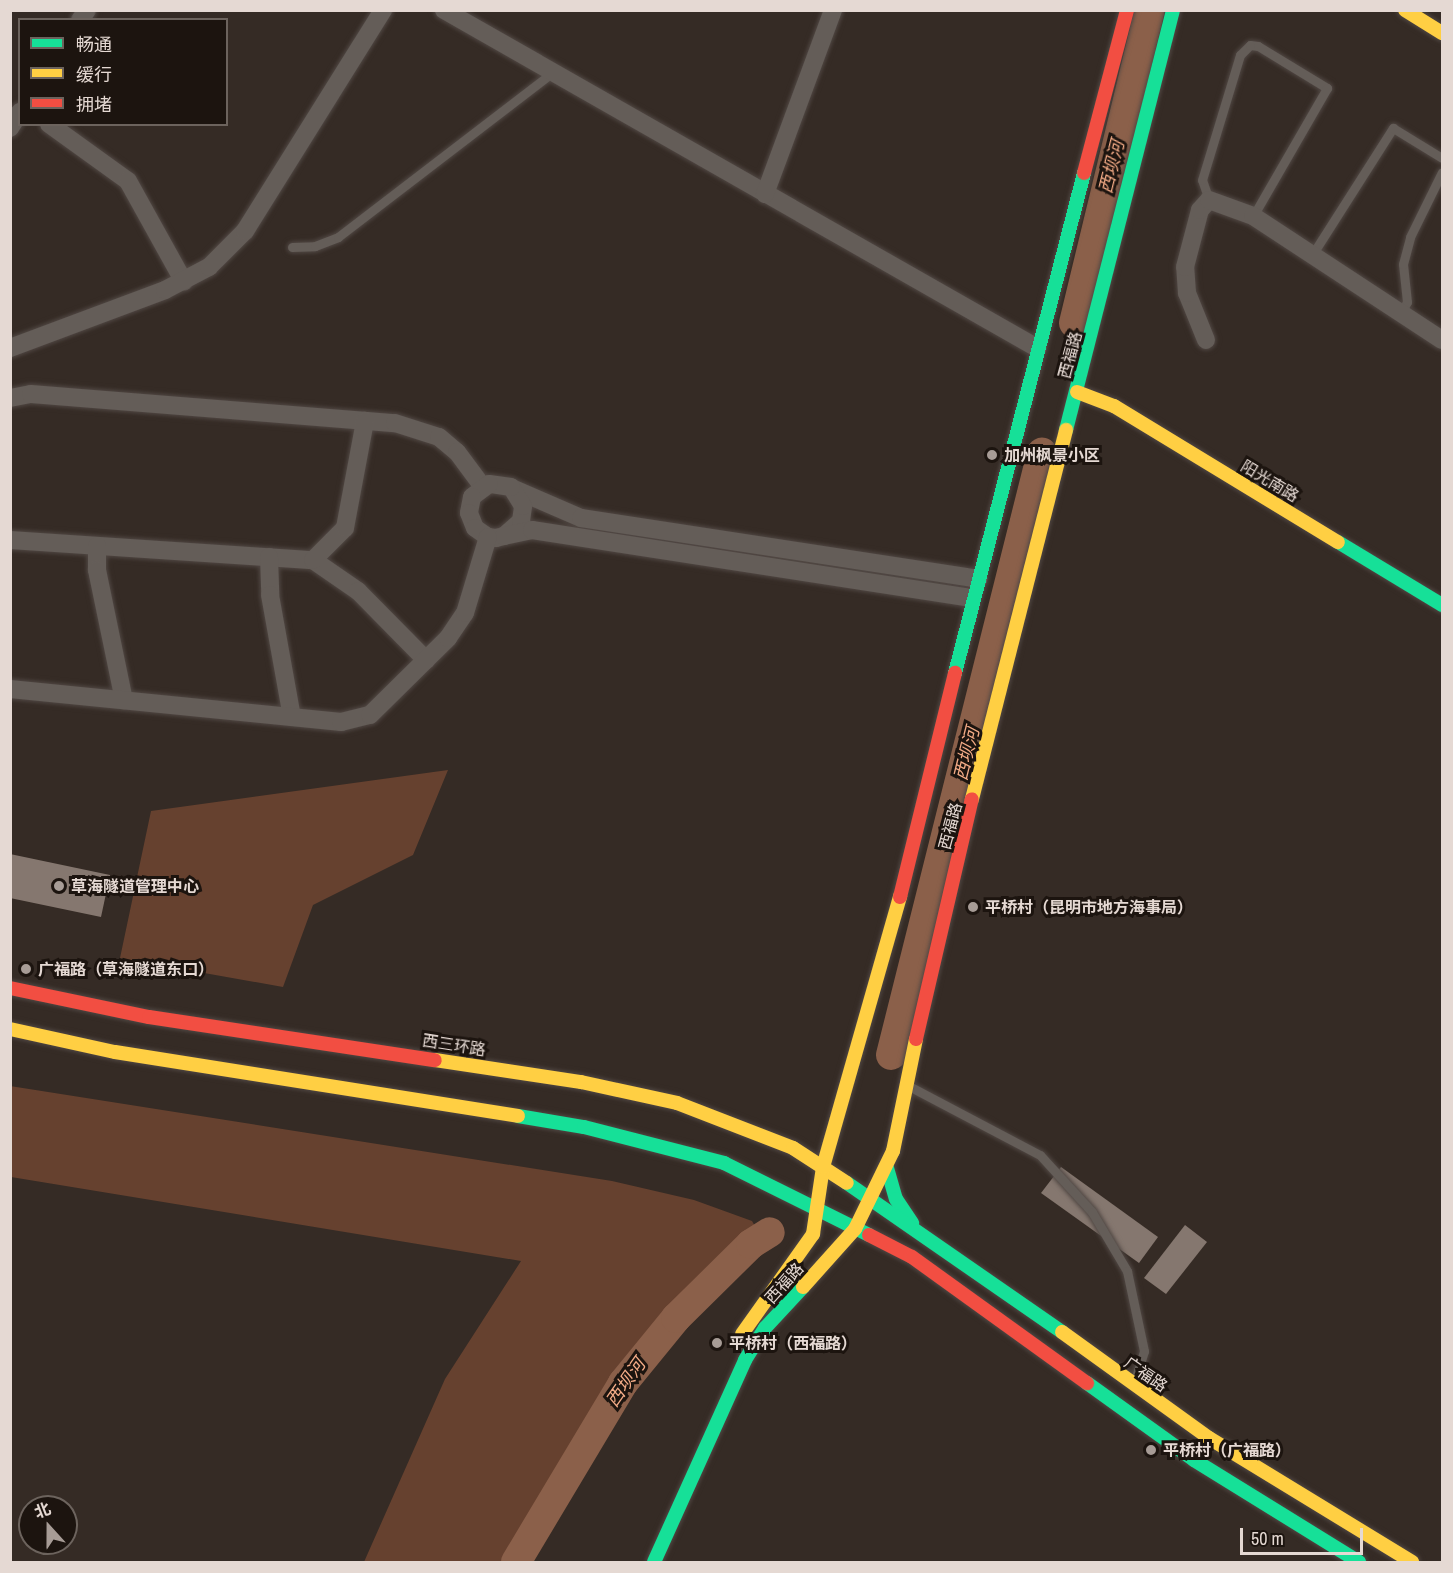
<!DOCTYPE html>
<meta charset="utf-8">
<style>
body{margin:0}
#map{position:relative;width:1453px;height:1573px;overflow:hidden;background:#352b25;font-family:"Archivo Narrow","Noto Sans SC",sans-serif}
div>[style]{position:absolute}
.green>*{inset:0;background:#66412f}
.river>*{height:30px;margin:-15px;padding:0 15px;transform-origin:15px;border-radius:15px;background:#8b604a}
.building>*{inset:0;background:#85776f}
.roads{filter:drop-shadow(0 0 2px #504743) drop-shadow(0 0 2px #504743)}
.lane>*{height:9px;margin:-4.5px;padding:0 4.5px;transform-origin:4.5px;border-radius:4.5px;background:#645d58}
.street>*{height:18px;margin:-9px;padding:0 9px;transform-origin:9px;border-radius:9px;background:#645d58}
.fast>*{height:14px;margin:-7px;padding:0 7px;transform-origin:7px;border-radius:7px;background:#16e098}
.slow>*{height:14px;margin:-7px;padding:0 7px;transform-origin:7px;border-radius:7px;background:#ffcf43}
.jam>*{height:14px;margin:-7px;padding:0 7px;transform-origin:7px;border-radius:7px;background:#f24e42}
.dots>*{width:16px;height:16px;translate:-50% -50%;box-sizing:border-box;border:3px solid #1c140f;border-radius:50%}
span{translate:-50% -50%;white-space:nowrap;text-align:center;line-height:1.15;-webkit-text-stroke:6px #1c140f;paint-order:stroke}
.street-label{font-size:16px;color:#e5d9d3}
.poi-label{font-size:16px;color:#e5d9d3;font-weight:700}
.left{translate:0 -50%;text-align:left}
.water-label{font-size:18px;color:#f4ac87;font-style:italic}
.frame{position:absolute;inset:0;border:12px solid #e5d9d3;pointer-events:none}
.legend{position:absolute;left:18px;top:18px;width:210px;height:108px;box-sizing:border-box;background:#1c140f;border:2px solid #6c635d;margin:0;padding:8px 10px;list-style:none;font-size:18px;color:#e5d9d3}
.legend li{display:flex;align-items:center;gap:12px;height:30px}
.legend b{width:30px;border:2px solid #6c635d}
.north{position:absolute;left:18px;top:1495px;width:60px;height:60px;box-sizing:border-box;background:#1c140f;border:2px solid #6c635d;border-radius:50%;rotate:339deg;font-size:16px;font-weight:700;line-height:24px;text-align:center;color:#e5d9d3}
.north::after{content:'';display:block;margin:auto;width:21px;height:27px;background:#a79c96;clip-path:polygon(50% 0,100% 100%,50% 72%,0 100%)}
.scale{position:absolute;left:1240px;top:1528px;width:123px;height:27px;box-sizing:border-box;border:3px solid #e5d9d3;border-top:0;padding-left:8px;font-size:18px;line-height:21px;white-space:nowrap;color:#e5d9d3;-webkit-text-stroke:4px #1c140f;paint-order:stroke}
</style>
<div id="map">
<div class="green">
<i style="clip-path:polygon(448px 770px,413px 855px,313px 905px,283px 987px,120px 958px,151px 811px)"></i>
<i style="clip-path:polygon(10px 1086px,612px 1181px,694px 1200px,752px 1221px,756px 1228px,671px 1306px,618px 1373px,506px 1562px,364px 1562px,445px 1379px,521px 1261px,11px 1177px)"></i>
</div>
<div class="river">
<i style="left:1074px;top:323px;width:322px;rotate:-76.4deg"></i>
<i style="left:891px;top:1055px;width:621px;rotate:-75.92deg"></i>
<i style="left:516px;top:1562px;width:209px;rotate:-59.1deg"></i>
<i style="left:623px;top:1383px;width:84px;rotate:-50.8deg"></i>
<i style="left:676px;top:1318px;width:105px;rotate:-44.6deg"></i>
<i style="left:751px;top:1244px;width:22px;rotate:-32deg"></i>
</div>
<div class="building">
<i style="clip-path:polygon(10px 854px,110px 875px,101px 917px,10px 898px)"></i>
<i style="clip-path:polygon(1061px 1167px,1158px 1237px,1139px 1263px,1041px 1193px)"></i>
<i style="clip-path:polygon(1185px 1225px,1207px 1242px,1166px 1294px,1144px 1278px)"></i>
</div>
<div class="roads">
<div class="lane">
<i style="left:1209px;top:200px;width:21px;rotate:-109deg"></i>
<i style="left:1202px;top:180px;width:131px;rotate:-73.1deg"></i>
<i style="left:1240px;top:55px;width:14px;rotate:-45deg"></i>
<i style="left:1250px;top:45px;width:8px;rotate:7deg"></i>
<i style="left:1258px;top:46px;width:81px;rotate:31.3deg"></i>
<i style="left:1327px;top:88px;width:148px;rotate:120deg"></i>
<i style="left:292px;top:247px;width:23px;rotate:-2deg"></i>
<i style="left:315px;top:246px;width:25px;rotate:-21deg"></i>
<i style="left:338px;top:237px;width:270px;rotate:-37.5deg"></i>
<i style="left:1312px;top:255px;width:151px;rotate:-57.5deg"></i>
<i style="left:1393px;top:128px;width:57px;rotate:31.5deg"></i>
<i style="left:1400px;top:314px;width:14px;rotate:-60deg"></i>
<i style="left:1407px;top:302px;width:38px;rotate:-96deg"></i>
<i style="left:1403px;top:264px;width:28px;rotate:-75deg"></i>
<i style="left:1410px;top:237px;width:72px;rotate:-63.8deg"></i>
<i style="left:909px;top:1086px;width:148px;rotate:27.8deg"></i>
<i style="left:1040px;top:1155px;width:77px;rotate:47.6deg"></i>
<i style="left:1092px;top:1212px;width:69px;rotate:59.3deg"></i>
<i style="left:1127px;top:1271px;width:82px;rotate:78deg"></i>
<i style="left:1144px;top:1351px;width:30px;rotate:107deg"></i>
</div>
<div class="street">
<i style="left:444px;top:10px;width:683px;rotate:29.68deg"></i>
<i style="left:80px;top:20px;width:12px;rotate:-55deg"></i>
<i style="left:49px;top:124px;width:97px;rotate:35.8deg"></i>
<i style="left:128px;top:181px;width:115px;rotate:61deg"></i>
<i style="left:10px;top:128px;width:19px;rotate:-58deg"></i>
<i style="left:765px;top:194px;width:196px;rotate:-69.7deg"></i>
<i style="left:1206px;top:340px;width:51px;rotate:-112deg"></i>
<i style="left:1187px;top:293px;width:26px;rotate:-94deg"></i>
<i style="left:1185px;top:267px;width:59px;rotate:-75.3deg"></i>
<i style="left:1200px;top:210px;width:13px;rotate:-48deg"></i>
<i style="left:1209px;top:200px;width:47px;rotate:20deg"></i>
<i style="left:1253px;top:216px;width:226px;rotate:33.3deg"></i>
<i style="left:10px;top:348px;width:165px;rotate:-20.5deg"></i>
<i style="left:165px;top:290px;width:50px;rotate:-27.6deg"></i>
<i style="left:209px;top:267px;width:51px;rotate:-45deg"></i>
<i style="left:245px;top:231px;width:261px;rotate:-58deg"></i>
<i style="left:10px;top:398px;width:21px;rotate:-11deg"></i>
<i style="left:31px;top:394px;width:365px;rotate:4.6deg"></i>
<i style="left:395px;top:423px;width:46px;rotate:17.7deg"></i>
<i style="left:439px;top:437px;width:23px;rotate:40deg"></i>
<i style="left:457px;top:452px;width:44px;rotate:53.4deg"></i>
<i style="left:514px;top:489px;width:73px;rotate:23.4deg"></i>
<i style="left:581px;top:518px;width:402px;rotate:8.7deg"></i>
<i style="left:504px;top:536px;width:23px;rotate:-41deg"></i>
<i style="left:521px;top:521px;width:15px;rotate:-82deg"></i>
<i style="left:523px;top:506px;width:22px;rotate:-122deg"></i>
<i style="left:511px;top:487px;width:22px;rotate:-172deg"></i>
<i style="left:489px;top:484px;width:21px;rotate:143deg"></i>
<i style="left:472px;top:497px;width:16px;rotate:101deg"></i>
<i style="left:469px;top:513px;width:16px;rotate:68deg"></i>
<i style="left:475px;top:528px;width:16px;rotate:35deg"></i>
<i style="left:488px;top:537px;width:8px;rotate:7deg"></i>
<i style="left:496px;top:538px;width:8px;rotate:-14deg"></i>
<i style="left:504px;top:536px;width:29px;rotate:-12deg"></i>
<i style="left:532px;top:530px;width:445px;rotate:8.8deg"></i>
<i style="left:10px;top:540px;width:304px;rotate:3.8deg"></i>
<i style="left:313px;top:560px;width:55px;rotate:34.6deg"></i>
<i style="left:358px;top:591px;width:97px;rotate:45.4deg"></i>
<i style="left:97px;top:546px;width:24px;rotate:90deg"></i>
<i style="left:97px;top:570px;width:133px;rotate:78.3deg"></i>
<i style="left:269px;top:557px;width:38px;rotate:88deg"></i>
<i style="left:270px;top:595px;width:124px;rotate:79.8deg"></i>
<i style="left:313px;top:560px;width:45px;rotate:-45deg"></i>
<i style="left:345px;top:528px;width:109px;rotate:-79.4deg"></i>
<i style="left:10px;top:689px;width:333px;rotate:5.7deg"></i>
<i style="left:341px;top:722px;width:30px;rotate:-14deg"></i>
<i style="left:370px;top:715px;width:110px;rotate:-44.6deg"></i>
<i style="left:448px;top:638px;width:30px;rotate:-56deg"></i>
<i style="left:465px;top:613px;width:79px;rotate:-73.2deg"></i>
</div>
<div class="fast">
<i style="left:1066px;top:430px;width:433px;rotate:-75.7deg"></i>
<i style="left:1338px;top:542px;width:122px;rotate:31.2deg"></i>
<i style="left:955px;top:673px;width:516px;rotate:-75.53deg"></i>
<i style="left:518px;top:1116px;width:67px;rotate:9.5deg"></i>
<i style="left:584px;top:1127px;width:145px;rotate:14.4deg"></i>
<i style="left:724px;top:1163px;width:162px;rotate:26.4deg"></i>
<i style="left:887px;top:1168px;width:32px;rotate:74deg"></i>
<i style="left:896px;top:1199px;width:29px;rotate:56deg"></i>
<i style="left:847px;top:1183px;width:262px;rotate:34.7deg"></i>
<i style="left:1087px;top:1383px;width:132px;rotate:35.7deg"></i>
<i style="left:1194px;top:1460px;width:194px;rotate:31.7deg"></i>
<i style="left:654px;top:1562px;width:222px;rotate:-65.7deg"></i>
<i style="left:745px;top:1360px;width:38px;rotate:-58deg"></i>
<i style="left:765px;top:1328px;width:56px;rotate:-47.2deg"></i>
</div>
<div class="slow">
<i style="left:1405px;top:10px;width:44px;rotate:31.9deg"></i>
<i style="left:1077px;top:392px;width:40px;rotate:21deg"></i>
<i style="left:1114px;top:406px;width:262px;rotate:31.3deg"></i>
<i style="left:972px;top:799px;width:381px;rotate:-75.7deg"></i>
<i style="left:10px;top:1029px;width:107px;rotate:12.4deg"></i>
<i style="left:115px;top:1052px;width:408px;rotate:9deg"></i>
<i style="left:435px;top:1060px;width:148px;rotate:8.6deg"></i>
<i style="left:581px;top:1082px;width:98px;rotate:12.3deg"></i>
<i style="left:677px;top:1103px;width:124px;rotate:21.2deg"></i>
<i style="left:793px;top:1148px;width:64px;rotate:32.9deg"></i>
<i style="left:803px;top:1287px;width:78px;rotate:-48.1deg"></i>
<i style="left:855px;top:1229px;width:87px;rotate:-64deg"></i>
<i style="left:893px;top:1151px;width:114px;rotate:-78.4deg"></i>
<i style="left:1062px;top:1332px;width:181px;rotate:35.8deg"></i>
<i style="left:1209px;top:1438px;width:238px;rotate:31.4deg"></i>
<i style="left:742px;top:1334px;width:123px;rotate:-54.6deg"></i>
<i style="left:813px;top:1234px;width:68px;rotate:-81.5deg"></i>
<i style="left:823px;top:1167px;width:281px;rotate:-74.1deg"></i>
</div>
<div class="jam">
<i style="left:1084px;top:173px;width:169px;rotate:-75.2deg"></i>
<i style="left:900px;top:897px;width:231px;rotate:-76.2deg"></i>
<i style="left:10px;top:988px;width:142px;rotate:11.8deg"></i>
<i style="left:149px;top:1017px;width:289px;rotate:8.6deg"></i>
<i style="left:916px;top:1039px;width:246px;rotate:-76.9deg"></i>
<i style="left:869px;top:1235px;width:48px;rotate:27.1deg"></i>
<i style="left:912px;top:1257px;width:216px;rotate:35.8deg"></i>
</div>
</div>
<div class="dots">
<i style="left:992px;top:455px;background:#a79c96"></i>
<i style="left:59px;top:886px;background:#a79c96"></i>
<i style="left:973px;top:907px;background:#a79c96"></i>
<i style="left:26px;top:969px;background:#a79c96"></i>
<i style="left:717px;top:1343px;background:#a79c96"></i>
<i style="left:1151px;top:1450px;background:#a79c96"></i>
</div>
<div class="street-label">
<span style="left:1070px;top:355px;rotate:-75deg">西福路</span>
<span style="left:1270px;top:481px;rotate:31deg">阳光南路</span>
<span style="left:950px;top:826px;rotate:-75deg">西福路</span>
<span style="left:454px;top:1045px;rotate:9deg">西三环路</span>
<span style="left:784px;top:1283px;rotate:-48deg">西福路</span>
<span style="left:1146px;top:1374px;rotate:35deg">广福路</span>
</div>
<div class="poi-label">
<span class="left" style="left:1004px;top:455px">加州枫景小区</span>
<span class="left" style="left:71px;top:886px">草海隧道管理中心</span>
<span class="left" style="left:985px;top:907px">平桥村（昆明市地方海事局）</span>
<span class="left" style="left:38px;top:969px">广福路（草海隧道东口）</span>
<span class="left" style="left:729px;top:1343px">平桥村（西福路）</span>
<span class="left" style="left:1163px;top:1450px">平桥村（广福路）</span>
</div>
<div class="water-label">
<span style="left:1112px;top:167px;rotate:-76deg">西坝河</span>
<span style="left:967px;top:754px;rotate:-76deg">西坝河</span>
<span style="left:626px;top:1383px;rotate:-55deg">西坝河</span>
</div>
<div class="frame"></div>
<ul class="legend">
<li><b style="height:8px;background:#16e098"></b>畅通</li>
<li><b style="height:8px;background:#ffcf43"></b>缓行</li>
<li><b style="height:8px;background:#f24e42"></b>拥堵</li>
</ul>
<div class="north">北</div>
<div class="scale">50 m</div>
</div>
